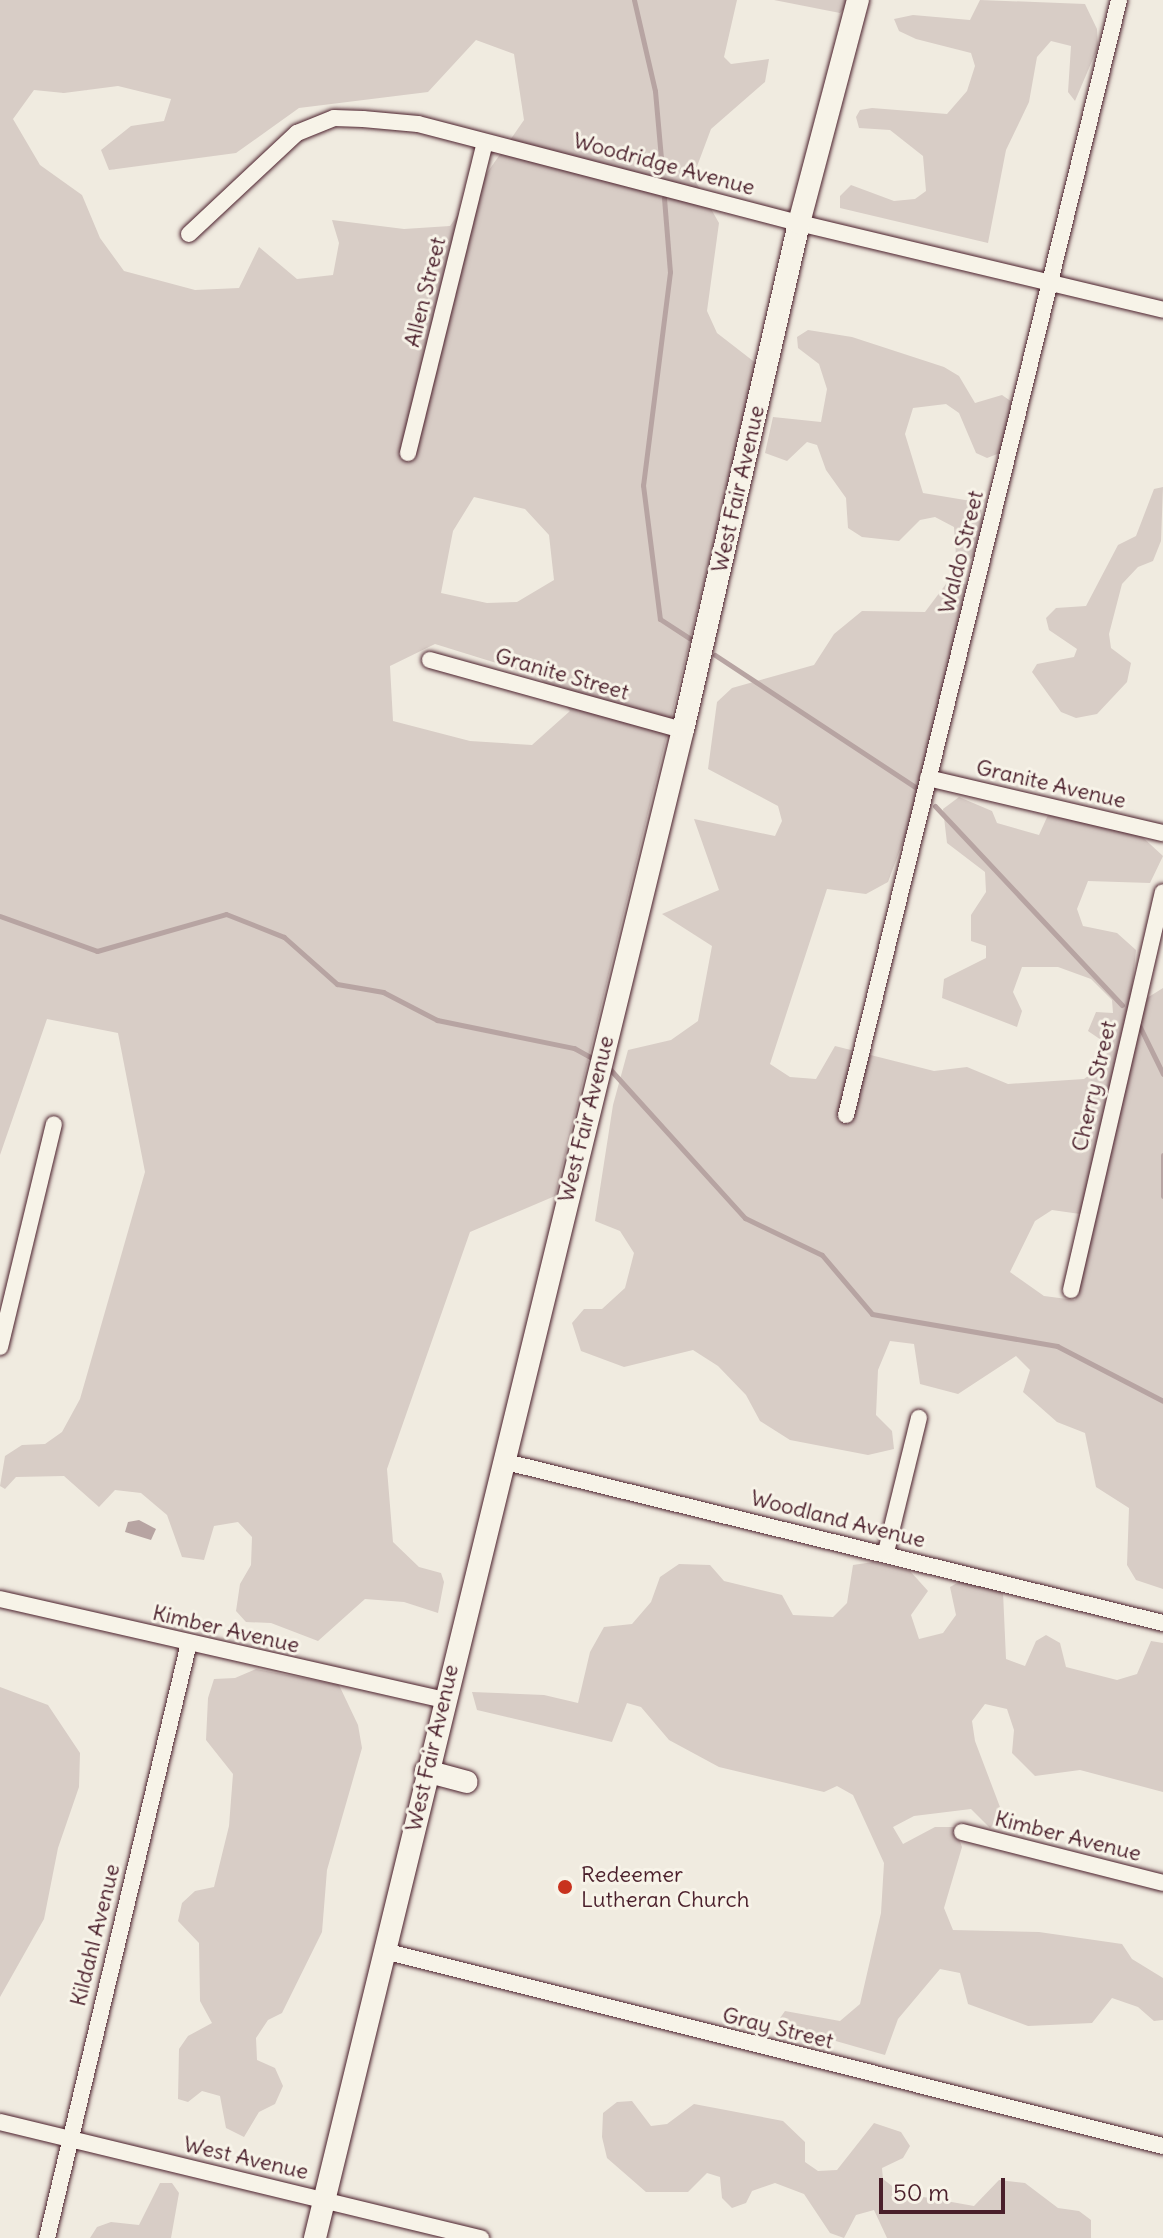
<!DOCTYPE html>
<style>
body{margin:0}
#map{position:relative;width:1163px;height:2238px;overflow:hidden;background:#f0ebe0;font-family:Delius,sans-serif}
div>[style]{position:absolute}
.green>*{inset:0;background:#d8cdc6}
.water>*{inset:0;background:#b7a4a2}
.stream>*{height:5px;margin:-2.5px;padding:0 2.5px;transform-origin:2.5px;border-radius:2.5px;background:#b7a4a2}
.roads{filter:drop-shadow(0 0 2px #4a1f2b) drop-shadow(0 0 2px #4a1f2b)}
.street>*{height:16px;margin:-8px;padding:0 8px;transform-origin:8px;border-radius:8px;background:#f7f3e8}
.secondary>*{height:22px;margin:-11px;padding:0 11px;transform-origin:11px;border-radius:11px;background:#f7f3e8}
.dots>*{width:22px;height:22px;translate:-50% -50%;box-sizing:border-box;border:4px solid #f7f3e8;border-radius:50%}
span{translate:-50% -50%;white-space:nowrap;text-align:center;line-height:1.15;-webkit-text-stroke:6px #f7f3e8;paint-order:stroke}
.street-label{font-size:22px;color:#4a1f2b}
.poi-label{font-size:22px;color:#4a1f2b}
.left{translate:0 -50%;text-align:left}
.scale{position:absolute;left:879px;top:2178px;width:126px;height:36px;box-sizing:border-box;border:4px solid #4a1f2b;border-top:0;padding-left:10px;font-size:24px;line-height:28px;white-space:nowrap;color:#4a1f2b;-webkit-text-stroke:6px #f7f3e8;paint-order:stroke}
</style>
<div id="map">
<div class="green">
<i style="clip-path:polygon(evenodd,0 0,737px 0,724px 57px,731px 64px,769px 59px,765px 82px,711px 129px,693px 177px,719px 223px,707px 311px,717px 333px,757px 364px,555px 1196px,470px 1232px,387px 1469px,393px 1542px,419px 1567px,441px 1573px,444px 1582px,438px 1613px,404px 1602px,365px 1599px,318px 1641px,271px 1623px,246px 1622px,236px 1611px,240px 1584px,251px 1565px,252px 1537px,238px 1522px,214px 1526px,204px 1560px,182px 1557px,167px 1515px,141px 1493px,115px 1490px,99px 1507px,64px 1476px,16px 1477px,5px 1489px,0 1486px,5px 1456px,22px 1445px,45px 1444px,62px 1432px,80px 1399px,145px 1172px,118px 1033px,47px 1019px,0 1155px,0 0,476px 40px,514px 54px,524px 120px,450px 226px,404px 229px,332px 220px,339px 243px,333px 275px,297px 279px,259px 247px,239px 288px,195px 290px,124px 271px,100px 238px,82px 195px,40px 165px,13px 119px,34px 90px,64px 93px,118px 86px,171px 99px,164px 121px,131px 126px,101px 150px,109px 170px,236px 153px,299px 108px,428px 92px,476px 40px,0 0,474px 497px,525px 509px,549px 535px,554px 580px,517px 602px,487px 603px,441px 593px,453px 531px,474px 497px,0 0,435px 644px,538px 676px,570px 711px,532px 745px,470px 741px,393px 721px,390px 666px,435px 644px)"></i>
<i style="clip-path:polygon(774px 0,853px 0,840px 13px)"></i>
<i style="clip-path:polygon(980px 0,1085px 4px,1097px 29px,1098px 47px,1075px 101px,1068px 92px,1071px 46px,1051px 41px,1037px 57px,1029px 102px,1006px 150px,988px 243px,840px 208px,840px 196px,851px 185px,894px 201px,915px 199px,926px 191px,923px 156px,890px 130px,859px 128px,856px 117px,860px 110px,872px 108px,947px 114px,967px 91px,975px 66px,971px 53px,916px 39px,899px 31px,894px 19px,913px 15px,970px 20px)"></i>
<i style="clip-path:polygon(808px 330px,852px 337px,944px 367px,959px 376px,975px 403px,1002px 395px,1012px 402px,1000px 453px,987px 458px,976px 453px,959px 413px,946px 404px,913px 408px,905px 434px,923px 493px,971px 501px,981px 509px,983px 522px,974px 557px,965px 562px,956px 556px,954px 527px,935px 517px,920px 520px,899px 541px,862px 537px,848px 528px,846px 498px,826px 470px,817px 445px,807px 442px,787px 461px,765px 453px,773px 417px,821px 422px,827px 389px,819px 364px,798px 348px,797px 337px)"></i>
<i style="clip-path:polygon(1163px 487px,1161px 541px,1153px 561px,1138px 567px,1122px 584px,1109px 634px,1111px 648px,1131px 663px,1127px 682px,1097px 714px,1076px 718px,1061px 712px,1032px 672px,1037px 664px,1074px 657px,1077px 649px,1049px 630px,1046px 618px,1056px 608px,1086px 606px,1118px 545px,1136px 536px,1154px 489px)"></i>
<i style="clip-path:polygon(evenodd,949px 580px,968px 585px,908px 828px,888px 882px,866px 894px,827px 889px,770px 1064px,790px 1077px,816px 1079px,835px 1046px,934px 1071px,967px 1067px,1008px 1084px,1084px 1079px,1106px 1063px,1107px 1044px,1088px 1031px,1096px 1012px,1113px 1013px,1112px 1000px,1091px 979px,1058px 967px,1022px 967px,1013px 992px,1022px 1011px,1017px 1027px,942px 998px,944px 979px,986px 958px,986px 946px,971px 941px,971px 915px,986px 892px,985px 872px,947px 843px,943px 809px,959px 797px,992px 811px,997px 823px,1039px 835px,1048px 815px,1138px 833px,1163px 856px,1150px 883px,1088px 881px,1077px 909px,1083px 926px,1117px 933px,1136px 950px,1132px 990px,1147px 998px,1163px 988px,1163px 1589px,1136px 1580px,1127px 1565px,1129px 1508px,1096px 1487px,1085px 1433px,1057px 1422px,1023px 1392px,1030px 1370px,1016px 1356px,958px 1394px,920px 1384px,914px 1344px,890px 1341px,878px 1370px,876px 1415px,892px 1431px,894px 1449px,868px 1455px,790px 1440px,760px 1421px,746px 1395px,718px 1366px,693px 1350px,624px 1367px,581px 1351px,572px 1323px,584px 1309px,602px 1309px,625px 1288px,634px 1253px,620px 1231px,595px 1221px,613px 1105px,628px 1050px,671px 1040px,698px 1021px,712px 946px,662px 914px,719px 890px,694px 819px,775px 836px,782px 821px,778px 806px,708px 769px,717px 702px,732px 688px,814px 665px,834px 634px,862px 611px,925px 612px,949px 580px,1052px 1210px,1080px 1214px,1086px 1262px,1075px 1300px,1044px 1296px,1010px 1272px,1035px 1221px,1052px 1210px)"></i>
<i style="clip-path:polygon(873px 1562px,910px 1571px,928px 1591px,911px 1615px,919px 1639px,943px 1633px,956px 1615px,950px 1587px,964px 1579px,1003px 1592px,1006px 1659px,1025px 1666px,1036px 1641px,1046px 1635px,1060px 1643px,1066px 1667px,1117px 1680px,1137px 1674px,1151px 1641px,1163px 1643px,1163px 1792px,1080px 1770px,1035px 1776px,1012px 1753px,1014px 1730px,1007px 1709px,985px 1704px,972px 1721px,975px 1741px,1003px 1815px,990px 1828px,971px 1809px,914px 1816px,893px 1827px,903px 1844px,935px 1827px,955px 1827px,962px 1847px,944px 1908px,953px 1930px,1039px 1932px,1122px 1944px,1132px 1959px,1163px 1978px,1163px 2020px,1154px 2021px,1138px 2007px,1112px 1998px,1092px 2023px,1028px 2026px,968px 2004px,960px 1973px,940px 1969px,898px 2019px,885px 2055px,790px 2028px,780px 2018px,785px 2011px,840px 2021px,860px 2004px,881px 1913px,884px 1863px,853px 1795px,837px 1786px,824px 1792px,719px 1767px,669px 1740px,641px 1707px,627px 1703px,612px 1742px,477px 1710px,472px 1692px,544px 1695px,578px 1703px,590px 1652px,604px 1627px,632px 1624px,651px 1602px,660px 1577px,679px 1564px,710px 1565px,724px 1581px,782px 1595px,793px 1615px,833px 1617px,847px 1603px,853px 1565px)"></i>
<i style="clip-path:polygon(256px 1669px,339px 1685px,358px 1725px,362px 1748px,327px 1870px,322px 1932px,282px 2013px,268px 2020px,256px 2038px,257px 2060px,275px 2068px,283px 2086px,275px 2104px,259px 2112px,244px 2137px,226px 2128px,220px 2096px,202px 2091px,188px 2102px,178px 2099px,179px 2049px,188px 2036px,212px 2023px,200px 2001px,199px 1943px,178px 1921px,182px 1903px,195px 1891px,214px 1887px,229px 1826px,233px 1774px,206px 1740px,208px 1698px,214px 1679px,235px 1678px)"></i>
<i style="clip-path:polygon(0 1687px,48px 1705px,80px 1753px,79px 1787px,58px 1848px,44px 1919px,0 1997px)"></i>
<i style="clip-path:polygon(632px 2101px,651px 2126px,667px 2124px,694px 2104px,783px 2121px,805px 2142px,805px 2162px,818px 2171px,837px 2170px,874px 2123px,901px 2132px,910px 2146px,903px 2158px,882px 2168px,883px 2179px,901px 2193px,974px 2206px,999px 2180px,1025px 2183px,1058px 2208px,1079px 2211px,1091px 2220px,1091px 2238px,887px 2238px,874px 2210px,856px 2215px,844px 2238px,830px 2233px,804px 2194px,775px 2183px,752px 2191px,746px 2203px,732px 2208px,722px 2198px,720px 2177px,707px 2173px,688px 2192px,646px 2192px,607px 2158px,602px 2137px,603px 2113px,617px 2102px)"></i>
<i style="clip-path:polygon(160px 2183px,172px 2183px,179px 2193px,171px 2238px,90px 2238px,97px 2227px,111px 2222px,139px 2225px)"></i>
</div>
<div class="water">
<i style="clip-path:polygon(139px 1520px,156px 1529px,151px 1540px,125px 1532px,128px 1522px)"></i>
</div>
<div class="stream">
<i style="left:634px;top:0;width:93px;rotate:77deg"></i>
<i style="left:655px;top:91px;width:78px;rotate:84.9deg"></i>
<i style="left:664px;top:198px;width:74px;rotate:85.4deg"></i>
<i style="left:670px;top:272px;width:215px;rotate:97.2deg"></i>
<i style="left:643px;top:485px;width:135px;rotate:82.8deg"></i>
<i style="left:660px;top:619px;width:35px;rotate:33deg"></i>
<i style="left:715px;top:655px;width:245px;rotate:33.4deg"></i>
<i style="left:935px;top:806px;width:273px;rotate:46.8deg"></i>
<i style="left:0;top:916px;width:103px;rotate:19.8deg"></i>
<i style="left:97px;top:951px;width:134px;rotate:-16deg"></i>
<i style="left:226px;top:914px;width:62px;rotate:21.6deg"></i>
<i style="left:284px;top:937px;width:71px;rotate:41.6deg"></i>
<i style="left:337px;top:984px;width:47px;rotate:9.9deg"></i>
<i style="left:383px;top:992px;width:61px;rotate:27.4deg"></i>
<i style="left:437px;top:1020px;width:140px;rotate:11.6deg"></i>
<i style="left:574px;top:1048px;width:25px;rotate:29deg"></i>
<i style="left:1137px;top:1021px;width:59px;rotate:63.9deg"></i>
<i style="left:608px;top:1067px;width:204px;rotate:47.8deg"></i>
<i style="left:745px;top:1218px;width:85px;rotate:25.7deg"></i>
<i style="left:822px;top:1255px;width:77px;rotate:49.7deg"></i>
<i style="left:872px;top:1314px;width:188px;rotate:9.8deg"></i>
<i style="left:1057px;top:1346px;width:119px;rotate:27.4deg"></i>
<i style="left:1163px;top:1155px;width:41px;rotate:90deg"></i>
</div>
<div class="roads">
<div class="street">
<i style="left:189px;top:234px;width:148px;rotate:-43.1deg"></i>
<i style="left:297px;top:133px;width:40px;rotate:-22deg"></i>
<i style="left:334px;top:118px;width:29px;rotate:2deg"></i>
<i style="left:363px;top:119px;width:55px;rotate:5.2deg"></i>
<i style="left:418px;top:124px;width:394px;rotate:14.6deg"></i>
<i style="left:799px;top:223px;width:374px;rotate:13.4deg"></i>
<i style="left:408px;top:453px;width:320px;rotate:-76.1deg"></i>
<i style="left:430px;top:660px;width:263px;rotate:15.5deg"></i>
<i style="left:928px;top:778px;width:241px;rotate:13.2deg"></i>
<i style="left:846px;top:1115px;width:1148px;rotate:-76.24deg"></i>
<i style="left:1071px;top:1290px;width:408px;rotate:-77deg"></i>
<i style="left:0;top:1347px;width:229px;rotate:-76.4deg"></i>
<i style="left:502px;top:1461px;width:681px;rotate:13.77deg"></i>
<i style="left:886px;top:1552px;width:138px;rotate:-76.2deg"></i>
<i style="left:0;top:1599px;width:454px;rotate:12.8deg"></i>
<i style="left:962px;top:1832px;width:207px;rotate:14.2deg"></i>
<i style="left:384px;top:1951px;width:803px;rotate:14.05deg"></i>
<i style="left:0;top:2122px;width:495px;rotate:13.6deg"></i>
<i style="left:47px;top:2238px;width:612px;rotate:-76.58deg"></i>
</div>
<div class="secondary">
<i style="left:426px;top:1771px;width:42px;rotate:15deg"></i>
<i style="left:315px;top:2238px;width:1552px;rotate:-76.29deg"></i>
<i style="left:683px;top:730px;width:520px;rotate:-77.11deg"></i>
<i style="left:799px;top:223px;width:231px;rotate:-75.2deg"></i>
</div>
</div>
<div class="dots">
<i style="left:565px;top:1887px;background:#c8321e"></i>
</div>
<div class="street-label">
<span style="left:664px;top:164px;rotate:15deg">Woodridge Avenue</span>
<span style="left:425px;top:292px;rotate:-76deg">Allen Street</span>
<span style="left:738px;top:489px;rotate:-77deg">West Fair Avenue</span>
<span style="left:961px;top:552px;rotate:-76deg">Waldo Street</span>
<span style="left:562px;top:674px;rotate:16deg">Granite Street</span>
<span style="left:1051px;top:784px;rotate:13deg">Granite Avenue</span>
<span style="left:1094px;top:1086px;rotate:-77deg">Cherry Street</span>
<span style="left:586px;top:1119px;rotate:-76deg">West Fair Avenue</span>
<span style="left:838px;top:1519px;rotate:14deg">Woodland Avenue</span>
<span style="left:226px;top:1629px;rotate:13deg">Kimber Avenue</span>
<span style="left:432px;top:1748px;rotate:-77deg">West Fair Avenue</span>
<span style="left:1068px;top:1836px;rotate:14deg">Kimber Avenue</span>
<span style="left:95px;top:1935px;rotate:-76deg">Kildahl Avenue</span>
<span style="left:778px;top:2028px;rotate:14deg">Gray Street</span>
<span style="left:246px;top:2158px;rotate:13deg">West Avenue</span>
</div>
<div class="poi-label">
<span class="left" style="left:581px;top:1887px">Redeemer<br>Lutheran Church</span>
</div>
<div class="scale">50 m</div>
</div>
